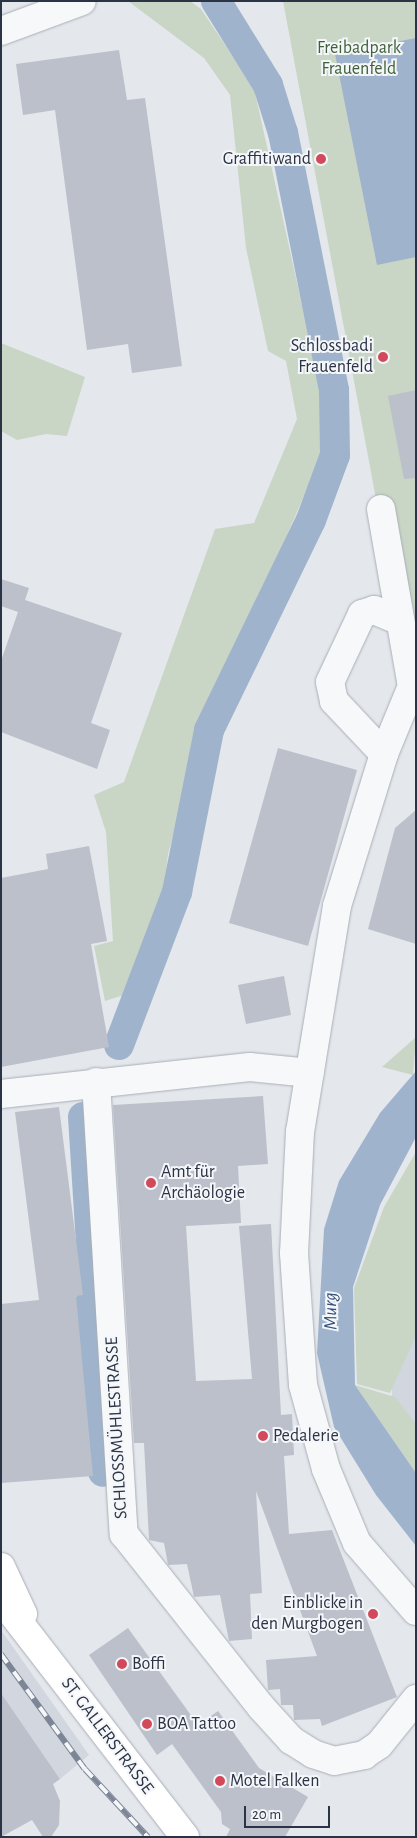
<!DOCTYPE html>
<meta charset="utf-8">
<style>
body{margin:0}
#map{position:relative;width:417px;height:1838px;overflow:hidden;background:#e4e7ec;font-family:"Alegreya Sans",sans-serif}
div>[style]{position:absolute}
.built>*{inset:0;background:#d2d6de}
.green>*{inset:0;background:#c9d6c5}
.water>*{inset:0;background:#9fb4cc}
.canal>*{height:30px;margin:-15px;padding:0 15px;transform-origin:15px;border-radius:15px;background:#9fb4cc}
.building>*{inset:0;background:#bbc0ca}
.roads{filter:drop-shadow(0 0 1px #a9aeb7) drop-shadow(0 0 1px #a9aeb7)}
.street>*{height:28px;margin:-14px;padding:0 14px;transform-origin:14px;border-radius:14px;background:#f7f8fa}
.secondary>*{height:28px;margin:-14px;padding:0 14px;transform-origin:14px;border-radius:14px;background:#fff}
.rail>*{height:5.5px;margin-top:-2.75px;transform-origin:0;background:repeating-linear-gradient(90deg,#f4f6f9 0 11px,#7d8696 0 22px);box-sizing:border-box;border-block:1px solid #7d8696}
.dots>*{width:14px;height:14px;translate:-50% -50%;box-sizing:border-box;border:2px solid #f4f6f9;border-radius:50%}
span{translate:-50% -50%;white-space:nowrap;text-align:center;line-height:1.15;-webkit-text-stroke:4px #f4f6f9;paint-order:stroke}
.park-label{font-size:18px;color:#3f6138}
.poi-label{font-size:18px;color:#2b3445}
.right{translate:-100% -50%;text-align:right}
.left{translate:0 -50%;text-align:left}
.street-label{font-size:18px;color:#2b3445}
.water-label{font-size:19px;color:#34527a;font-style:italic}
.frame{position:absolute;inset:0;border:2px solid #2b3445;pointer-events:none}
.scale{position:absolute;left:244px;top:1806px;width:86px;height:22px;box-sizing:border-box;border:2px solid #2b3445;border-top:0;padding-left:6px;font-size:15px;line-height:18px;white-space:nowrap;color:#2b3445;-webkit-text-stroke:4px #f4f6f9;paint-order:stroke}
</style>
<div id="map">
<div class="built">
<i style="clip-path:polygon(416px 1200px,416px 1438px,392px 1400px,391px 1307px)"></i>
<i style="clip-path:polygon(1px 1630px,89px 1755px,60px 1779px,1px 1693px)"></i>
</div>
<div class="green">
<i style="clip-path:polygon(128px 1px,190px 1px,201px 9px,254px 88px,321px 391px,323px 452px,201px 733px,168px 854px,160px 922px,130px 993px,105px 1001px,94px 946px,113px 941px,106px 832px,94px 795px,124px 782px,215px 529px,254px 523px,297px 419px,286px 361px,268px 351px,246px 248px,230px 95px,204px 58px)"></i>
<i style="clip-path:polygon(283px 1px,416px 1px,416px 713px)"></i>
<i style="clip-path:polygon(1px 343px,85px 377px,67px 436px,46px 434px,17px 440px,1px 431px)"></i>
<i style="clip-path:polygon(416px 1037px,413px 1075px,382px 1067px)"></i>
<i style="clip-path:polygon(416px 1152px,416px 1336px,390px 1393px,357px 1384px,354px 1288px,384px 1207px)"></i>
<i style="clip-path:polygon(355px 1385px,395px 1397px,416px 1424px,416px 1473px)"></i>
</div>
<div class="water">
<i style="clip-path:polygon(416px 38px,416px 257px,377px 265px,335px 54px)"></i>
<i style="clip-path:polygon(416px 1071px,416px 1137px,380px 1205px,353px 1287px,355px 1385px,416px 1473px,416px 1546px,376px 1495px,334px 1427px,317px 1353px,324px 1229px,339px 1181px,380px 1113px)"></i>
</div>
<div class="canal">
<i style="left:119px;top:1045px;width:164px;rotate:-69.2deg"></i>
<i style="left:177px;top:892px;width:165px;rotate:-78.8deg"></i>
<i style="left:209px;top:730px;width:233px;rotate:-64.1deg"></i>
<i style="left:311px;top:520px;width:69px;rotate:-69.7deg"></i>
<i style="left:335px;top:455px;width:65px;rotate:-90.9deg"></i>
<i style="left:334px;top:390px;width:262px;rotate:-101.2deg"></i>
<i style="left:283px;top:133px;width:50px;rotate:-107.4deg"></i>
<i style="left:268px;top:85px;width:99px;rotate:-121.8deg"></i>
<i style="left:83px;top:1117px;width:207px;rotate:86.4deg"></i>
<i style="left:90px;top:1303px;width:32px;rotate:103deg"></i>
<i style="left:83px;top:1334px;width:25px;rotate:83deg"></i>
<i style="left:86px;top:1359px;width:19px;rotate:54deg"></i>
<i style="left:97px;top:1374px;width:98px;rotate:86.5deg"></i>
</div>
<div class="building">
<i style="clip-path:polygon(119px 50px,127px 100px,145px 98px,182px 366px,132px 373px,128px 344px,87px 350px,55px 110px,23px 115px,16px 64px)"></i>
<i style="clip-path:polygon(416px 390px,416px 478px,404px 479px,388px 396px)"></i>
<i style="clip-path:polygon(1px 579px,29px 588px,25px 600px,122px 633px,91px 723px,110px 730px,97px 769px,1px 732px,1px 661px,18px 612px,1px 606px)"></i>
<i style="clip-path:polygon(278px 748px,357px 770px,308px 946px,229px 923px)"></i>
<i style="clip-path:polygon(416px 810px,416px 944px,368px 929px,395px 828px)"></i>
<i style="clip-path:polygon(89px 846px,107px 941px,91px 944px,109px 1047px,1px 1067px,1px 878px,48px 869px,46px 854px)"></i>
<i style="clip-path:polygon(284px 976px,291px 1015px,246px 1024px,238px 985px)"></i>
<i style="clip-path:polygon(263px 1096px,268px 1164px,238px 1166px,241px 1223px,186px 1226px,196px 1381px,252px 1379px,239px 1226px,271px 1224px,281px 1415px,292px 1414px,294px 1455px,284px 1456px,289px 1534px,332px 1530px,397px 1697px,322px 1726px,320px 1719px,294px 1720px,293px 1705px,281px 1705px,280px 1689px,268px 1690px,266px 1660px,317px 1656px,256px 1491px,262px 1593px,250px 1594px,252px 1639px,229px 1641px,220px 1595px,194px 1597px,187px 1564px,168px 1565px,164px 1543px,149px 1540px,144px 1443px,134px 1443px,113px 1105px)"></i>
<i style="clip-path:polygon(59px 1107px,83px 1295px,76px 1296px,93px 1476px,1px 1483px,1px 1304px,39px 1300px,15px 1112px)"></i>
<i style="clip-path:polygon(128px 1628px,198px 1725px,218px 1711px,259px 1768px,308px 1797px,285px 1837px,226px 1837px,230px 1829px,222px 1824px,221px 1812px,172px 1744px,157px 1755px,89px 1655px)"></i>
<i style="clip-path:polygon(1px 1693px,60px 1779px,53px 1784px,60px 1801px,59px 1825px,51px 1837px,43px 1837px,32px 1820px,1px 1837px)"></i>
</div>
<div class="roads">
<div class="street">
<i style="left:1px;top:31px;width:86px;rotate:-20.3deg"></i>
<i style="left:381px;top:509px;width:180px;rotate:80.1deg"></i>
<i style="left:412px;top:686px;width:74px;rotate:112.4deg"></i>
<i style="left:384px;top:754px;width:159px;rotate:107.2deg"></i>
<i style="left:337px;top:906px;width:228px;rotate:99.3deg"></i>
<i style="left:300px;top:1131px;width:122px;rotate:92.8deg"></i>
<i style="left:294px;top:1253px;width:132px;rotate:86.1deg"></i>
<i style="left:303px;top:1385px;width:87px;rotate:74.7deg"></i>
<i style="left:326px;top:1469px;width:80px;rotate:67.3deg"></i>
<i style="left:357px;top:1543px;width:90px;rotate:49.1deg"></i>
<i style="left:384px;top:754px;width:73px;rotate:-133.3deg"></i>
<i style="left:334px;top:701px;width:19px;rotate:-102deg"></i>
<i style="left:330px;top:682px;width:75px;rotate:-64.8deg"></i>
<i style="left:362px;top:614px;width:13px;rotate:-18deg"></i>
<i style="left:374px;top:610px;width:28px;rotate:23deg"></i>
<i style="left:96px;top:1082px;width:453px;rotate:86.5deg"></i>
<i style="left:124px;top:1534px;width:221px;rotate:51.6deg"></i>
<i style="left:261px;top:1707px;width:45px;rotate:47.7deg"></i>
<i style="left:291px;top:1740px;width:26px;rotate:32deg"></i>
<i style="left:313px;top:1754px;width:22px;rotate:18deg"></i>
<i style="left:334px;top:1761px;width:31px;rotate:-11deg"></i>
<i style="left:364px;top:1755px;width:18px;rotate:-34deg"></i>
<i style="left:379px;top:1745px;width:59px;rotate:-51.2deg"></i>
<i style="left:1px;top:1094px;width:250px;rotate:-6.2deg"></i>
<i style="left:250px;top:1067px;width:60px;rotate:5.7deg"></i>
</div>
<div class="secondary">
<i style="left:1px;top:1567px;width:52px;rotate:64.9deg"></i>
<i style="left:1px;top:1599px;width:301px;rotate:52.3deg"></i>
</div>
</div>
<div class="rail">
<i style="left:1px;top:1654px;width:142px;rotate:53.9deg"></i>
<i style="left:85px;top:1769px;width:93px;rotate:47.2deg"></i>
</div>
<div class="dots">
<i style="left:321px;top:159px;background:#d1495b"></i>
<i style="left:383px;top:357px;background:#d1495b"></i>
<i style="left:151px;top:1183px;background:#d1495b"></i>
<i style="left:263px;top:1436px;background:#d1495b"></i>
<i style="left:373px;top:1614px;background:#d1495b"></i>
<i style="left:122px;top:1664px;background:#d1495b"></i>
<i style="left:147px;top:1724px;background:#d1495b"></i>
<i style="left:220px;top:1781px;background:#d1495b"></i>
</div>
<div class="park-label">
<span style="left:359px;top:59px">Freibadpark<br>Frauenfeld</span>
</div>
<div class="poi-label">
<span class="right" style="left:311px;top:159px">Graffitiwand</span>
<span class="right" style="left:373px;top:357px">Schlossbadi<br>Frauenfeld</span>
<span class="left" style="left:161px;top:1183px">Amt für<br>Archäologie</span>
<span class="left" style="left:273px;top:1436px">Pedalerie</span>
<span class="right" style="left:363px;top:1614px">Einblicke in<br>den Murgbogen</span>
<span class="left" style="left:132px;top:1664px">Boffi</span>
<span class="left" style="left:157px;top:1724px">BOA Tattoo</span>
<span class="left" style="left:230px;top:1781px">Motel Falken</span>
</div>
<div class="street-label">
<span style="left:117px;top:1428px;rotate:-93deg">SCHLOSSMÜHLESTRASSE</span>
<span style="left:107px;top:1736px;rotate:53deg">ST. GALLERSTRASSE</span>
</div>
<div class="water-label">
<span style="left:331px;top:1311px;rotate:-91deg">Murg</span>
</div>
<div class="frame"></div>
<div class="scale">20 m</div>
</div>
